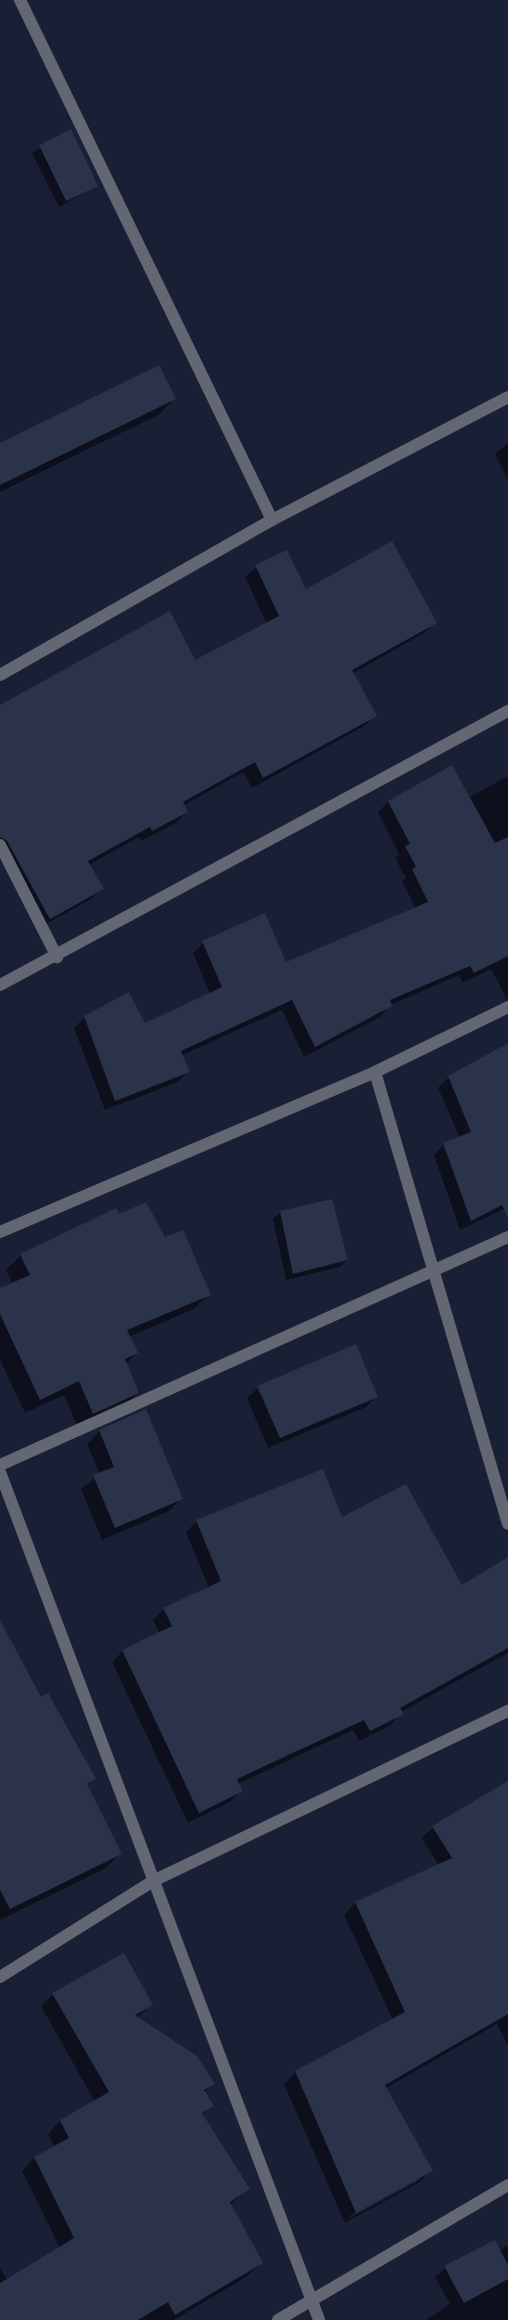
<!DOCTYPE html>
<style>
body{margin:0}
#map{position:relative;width:508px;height:2320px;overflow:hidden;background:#191f35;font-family:"Public Sans",sans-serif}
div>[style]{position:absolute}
.shadow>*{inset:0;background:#0007}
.building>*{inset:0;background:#2b334a}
.minor>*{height:12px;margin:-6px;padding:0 6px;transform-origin:6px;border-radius:6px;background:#636773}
span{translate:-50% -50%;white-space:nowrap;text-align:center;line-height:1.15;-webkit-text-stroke:6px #070a13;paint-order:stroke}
</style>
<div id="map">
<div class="shadow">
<i style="clip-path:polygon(70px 131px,96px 185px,59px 207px,32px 153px)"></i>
<i style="clip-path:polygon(174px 399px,160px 414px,0 492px,0 445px)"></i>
<i style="clip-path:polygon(508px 443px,508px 480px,495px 454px)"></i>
<i style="clip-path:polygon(256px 567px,305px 591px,435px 623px,424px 633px,352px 674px,375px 715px,364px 726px,252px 788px,243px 772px,183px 806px,186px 812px,176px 823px,141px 841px,139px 837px,89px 865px,102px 889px,91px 899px,39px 928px,0 859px,0 707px,195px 662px,267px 624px,245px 577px)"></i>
<i style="clip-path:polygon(508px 776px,508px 1001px,491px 969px,463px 983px,459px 975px,390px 1005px,380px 1017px,304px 1057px,282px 1010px,182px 1055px,188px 1072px,178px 1082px,105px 1110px,74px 1028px,85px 1017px,144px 1025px,210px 994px,193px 953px,203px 943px,286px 964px,416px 909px,402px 881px,406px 878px,395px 858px,399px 854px,378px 812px,388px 802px,468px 798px)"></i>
<i style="clip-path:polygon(508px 1045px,508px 1207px,460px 1230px,434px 1155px,444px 1144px,460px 1138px,438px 1088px,449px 1077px)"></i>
<i style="clip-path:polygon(280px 1212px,347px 1260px,340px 1267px,286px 1280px,273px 1219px)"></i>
<i style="clip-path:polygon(119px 1216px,165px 1239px,209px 1294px,194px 1309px,129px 1337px,137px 1353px,126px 1364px,138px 1393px,123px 1408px,78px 1428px,64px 1395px,25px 1413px,0 1360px,0 1290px,13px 1284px,6px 1270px,21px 1255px)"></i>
<i style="clip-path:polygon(355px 1346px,377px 1396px,366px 1407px,268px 1448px,247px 1398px,258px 1388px)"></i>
<i style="clip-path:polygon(100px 1431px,182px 1498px,169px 1511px,102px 1540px,81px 1489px,100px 1474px,87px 1444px)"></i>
<i style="clip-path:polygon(342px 1519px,461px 1587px,508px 1582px,508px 1653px,401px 1712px,391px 1725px,359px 1741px,353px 1730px,238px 1784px,241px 1791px,230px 1802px,188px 1823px,112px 1662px,123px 1651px,160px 1634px,153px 1620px,164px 1609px,209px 1588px,186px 1532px,197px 1521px)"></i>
<i style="clip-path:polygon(0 1623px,40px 1699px,94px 1779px,86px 1786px,120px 1854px,106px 1868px,0 1920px)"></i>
<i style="clip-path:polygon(evenodd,508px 1787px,508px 2046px,497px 2024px,386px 2088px,431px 2170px,420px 2182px,345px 2223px,284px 2084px,295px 2073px,393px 2020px,344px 1915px,355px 1903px,439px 1866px,422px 1838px,433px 1827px,508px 1787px,420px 2176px,420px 2180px,350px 2218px,349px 2216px,420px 2176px)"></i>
<i style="clip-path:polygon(53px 1994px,151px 2005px,137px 2018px,213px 2083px,204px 2093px,212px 2106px,202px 2115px,248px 2189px,230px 2205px,261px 2263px,249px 2275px,174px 2320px,0 2320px,0 2268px,7px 2280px,60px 2248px,22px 2171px,34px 2158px,55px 2147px,48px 2134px,60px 2121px,95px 2102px,41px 2006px)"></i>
<i style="clip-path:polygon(494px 2242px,499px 2251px,508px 2245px,508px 2320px,426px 2320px,450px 2304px,435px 2277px,445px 2268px)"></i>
</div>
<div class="building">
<i style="clip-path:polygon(71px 129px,98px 186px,66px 201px,39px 145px)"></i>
<i style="clip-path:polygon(159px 365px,176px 399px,0 485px,0 443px)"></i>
<i style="clip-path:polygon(392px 541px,437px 623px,352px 670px,377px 716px,263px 778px,255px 762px,183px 802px,188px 812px,152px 831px,150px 827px,88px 861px,104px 889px,50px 919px,7px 841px,0 837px,0 705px,170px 611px,195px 660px,279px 616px,255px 565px,287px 550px,306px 589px)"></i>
<i style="clip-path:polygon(452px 765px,495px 843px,508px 837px,508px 956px,474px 973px,470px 966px,390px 1000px,392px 1006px,315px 1047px,292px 1000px,181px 1051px,190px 1072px,115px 1101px,84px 1016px,129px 992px,145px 1023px,222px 987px,202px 941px,265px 913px,286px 962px,428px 902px,412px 869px,416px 867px,405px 846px,410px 844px,388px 801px)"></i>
<i style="clip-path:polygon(508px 1043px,508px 1218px,502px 1205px,471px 1221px,443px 1143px,471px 1132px,448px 1076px)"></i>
<i style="clip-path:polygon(332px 1199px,348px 1260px,293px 1274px,280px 1211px)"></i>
<i style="clip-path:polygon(146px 1202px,165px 1237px,183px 1230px,211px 1295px,127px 1330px,138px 1353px,125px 1359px,139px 1393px,93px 1414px,79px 1381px,40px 1400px,0 1314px,0 1288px,30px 1275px,20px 1254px,116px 1208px,119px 1214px)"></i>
<i style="clip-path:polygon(356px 1344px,378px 1397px,280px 1438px,257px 1386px)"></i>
<i style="clip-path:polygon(146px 1409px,183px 1499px,115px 1528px,93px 1475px,114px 1467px,99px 1430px)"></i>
<i style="clip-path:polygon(323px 1469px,342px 1517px,406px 1484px,462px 1585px,508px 1557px,508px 1648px,400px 1708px,404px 1714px,370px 1731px,364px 1720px,237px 1779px,243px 1791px,199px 1813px,122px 1650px,172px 1626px,163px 1608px,221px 1581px,196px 1520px)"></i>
<i style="clip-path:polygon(0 1620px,41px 1697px,48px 1693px,96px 1779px,87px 1784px,122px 1854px,10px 1909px,0 1890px)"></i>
<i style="clip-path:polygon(508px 1781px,508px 2014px,385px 2085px,433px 2171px,356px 2213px,295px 2071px,405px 2012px,355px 1902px,452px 1858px,432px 1826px)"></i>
<i style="clip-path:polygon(124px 1953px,153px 2005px,135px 2015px,197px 2056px,215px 2084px,204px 2090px,214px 2106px,202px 2113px,250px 2189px,230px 2202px,263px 2263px,175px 2315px,168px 2302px,138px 2320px,0 2320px,0 2283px,74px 2238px,34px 2157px,69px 2138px,60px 2120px,109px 2092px,52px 1993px)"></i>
<i style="clip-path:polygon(495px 2240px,508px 2265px,508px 2279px,464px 2303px,444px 2266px)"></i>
</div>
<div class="minor">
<i style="left:20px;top:0;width:578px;rotate:64.14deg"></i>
<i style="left:0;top:675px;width:313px;rotate:-29.7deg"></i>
<i style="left:272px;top:520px;width:266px;rotate:-27.5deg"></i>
<i style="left:0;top:845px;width:126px;rotate:63deg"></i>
<i style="left:0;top:985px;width:577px;rotate:-28.34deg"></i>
<i style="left:375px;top:1072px;width:471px;rotate:73.6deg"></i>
<i style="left:0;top:1232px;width:408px;rotate:-23.1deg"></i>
<i style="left:375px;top:1072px;width:148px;rotate:-26deg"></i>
<i style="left:0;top:1465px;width:557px;rotate:-24.17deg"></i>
<i style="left:0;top:1472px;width:906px;rotate:69.38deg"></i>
<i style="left:0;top:1977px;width:181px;rotate:-32.1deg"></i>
<i style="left:153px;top:1881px;width:394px;rotate:-25.6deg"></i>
<i style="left:278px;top:2320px;width:267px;rotate:-30.4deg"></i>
</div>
</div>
